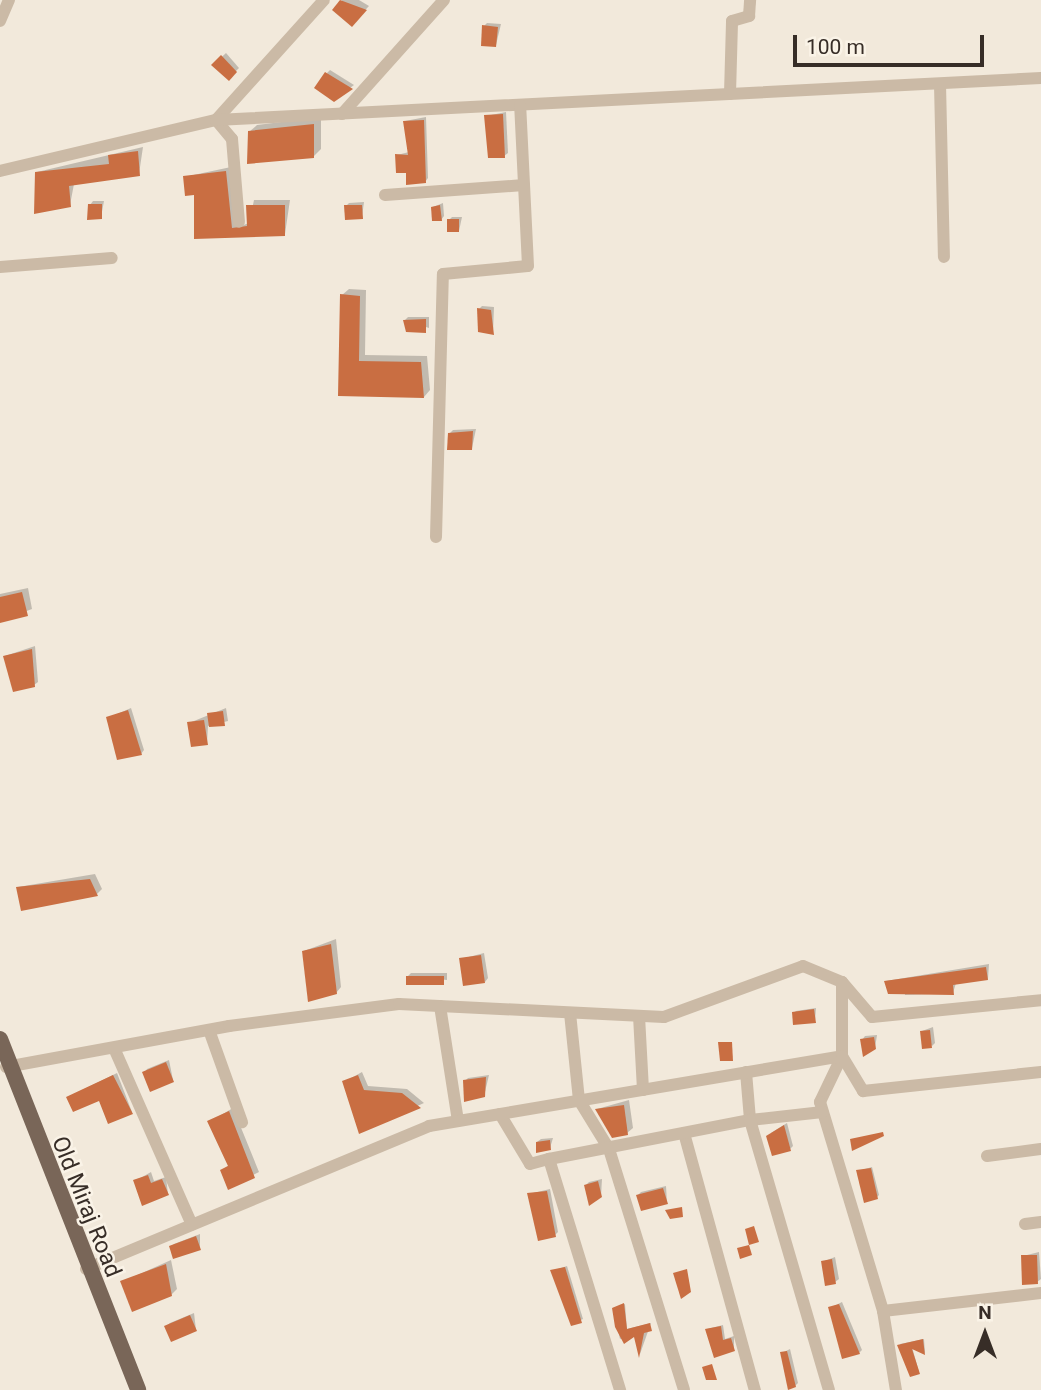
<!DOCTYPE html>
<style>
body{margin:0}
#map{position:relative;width:1041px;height:1390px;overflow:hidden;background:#f2e9db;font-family:Roboto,sans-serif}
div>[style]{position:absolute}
.shadow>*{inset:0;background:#0003}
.building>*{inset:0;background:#c96e42}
.minor>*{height:12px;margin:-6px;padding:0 6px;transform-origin:6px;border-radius:6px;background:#cbbaa6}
.major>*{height:16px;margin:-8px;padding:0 8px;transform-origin:8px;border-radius:8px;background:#796658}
span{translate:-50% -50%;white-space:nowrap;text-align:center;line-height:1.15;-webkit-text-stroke:5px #faf3e7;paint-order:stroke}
.street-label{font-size:23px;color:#372d27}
.north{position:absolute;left:950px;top:1299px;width:70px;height:70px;-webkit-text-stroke:5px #faf3e7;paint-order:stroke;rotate:0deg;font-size:19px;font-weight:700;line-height:28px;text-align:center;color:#372d27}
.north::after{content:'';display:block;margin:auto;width:24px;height:32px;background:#372d27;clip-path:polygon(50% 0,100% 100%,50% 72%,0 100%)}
.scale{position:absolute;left:793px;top:35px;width:191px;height:32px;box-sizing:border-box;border:4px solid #372d27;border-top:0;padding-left:9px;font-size:21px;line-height:24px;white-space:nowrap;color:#372d27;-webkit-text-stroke:5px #faf3e7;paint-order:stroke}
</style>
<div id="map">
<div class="shadow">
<i style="clip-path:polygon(342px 0,359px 0,369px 6px,352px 24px,335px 10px)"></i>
<i style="clip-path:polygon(487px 23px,501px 24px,496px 45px,484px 26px)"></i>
<i style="clip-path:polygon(226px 53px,239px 68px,229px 78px,213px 65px)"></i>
<i style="clip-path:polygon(330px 70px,354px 85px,334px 100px,327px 73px)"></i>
<i style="clip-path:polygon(506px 112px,508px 153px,504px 156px,486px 116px)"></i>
<i style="clip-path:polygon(321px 117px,321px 149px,313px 157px,249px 132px,257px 125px)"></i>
<i style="clip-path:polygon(426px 117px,428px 178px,425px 182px,397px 155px,409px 152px,405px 121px)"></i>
<i style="clip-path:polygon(143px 147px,139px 174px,74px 184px,70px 205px,37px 172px)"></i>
<i style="clip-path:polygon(231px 167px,241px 226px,249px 223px,254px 200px,290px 200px,285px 234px,196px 237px,195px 193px,184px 177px)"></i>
<i style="clip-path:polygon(93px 201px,104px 201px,101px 217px,90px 205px)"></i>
<i style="clip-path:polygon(364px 202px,362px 217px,346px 206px,349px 203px)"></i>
<i style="clip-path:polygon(443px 203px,444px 216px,441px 220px,433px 207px)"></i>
<i style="clip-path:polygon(452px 217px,462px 217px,459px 231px,449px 220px)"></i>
<i style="clip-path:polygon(349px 289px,366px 290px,365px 355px,427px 356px,430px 390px,424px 397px,340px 395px,342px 295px)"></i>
<i style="clip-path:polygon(482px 306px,494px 307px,493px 333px,479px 309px)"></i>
<i style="clip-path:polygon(408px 317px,429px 317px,429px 328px,405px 320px)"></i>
<i style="clip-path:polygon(476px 429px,472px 448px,449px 434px,453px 430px)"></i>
<i style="clip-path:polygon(28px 588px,32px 609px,0 621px,0 594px)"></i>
<i style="clip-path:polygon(35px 646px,38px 682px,34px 685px,5px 656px)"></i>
<i style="clip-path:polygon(131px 708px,144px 750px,141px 754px,108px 718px)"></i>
<i style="clip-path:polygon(226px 708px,228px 721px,208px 726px,207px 743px,189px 723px)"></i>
<i style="clip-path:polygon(95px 874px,102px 889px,97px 894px,18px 887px)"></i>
<i style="clip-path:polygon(336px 939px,341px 987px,336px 993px,304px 951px)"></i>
<i style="clip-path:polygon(484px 953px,488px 978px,485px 982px,461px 959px)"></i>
<i style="clip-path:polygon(989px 964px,988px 979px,956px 983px,953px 993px,905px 995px,904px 988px,886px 981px)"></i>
<i style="clip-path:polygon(411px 973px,447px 973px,447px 980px,408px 976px)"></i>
<i style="clip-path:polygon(816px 1008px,815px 1021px,794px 1013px,796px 1011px)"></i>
<i style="clip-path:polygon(933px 1027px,935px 1043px,932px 1046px,922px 1031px)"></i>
<i style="clip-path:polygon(877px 1035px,875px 1048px,862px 1040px,865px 1036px)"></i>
<i style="clip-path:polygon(169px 1060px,173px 1080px,144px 1073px,147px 1069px)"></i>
<i style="clip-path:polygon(362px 1072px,368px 1086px,407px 1089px,424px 1103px,360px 1132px,344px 1082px)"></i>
<i style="clip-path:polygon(117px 1073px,132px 1112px,109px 1121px,99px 1098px,68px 1097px)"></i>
<i style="clip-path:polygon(489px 1075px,484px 1096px,465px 1081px,468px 1078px)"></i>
<i style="clip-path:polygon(629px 1100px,633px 1128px,627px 1133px,597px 1109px)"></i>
<i style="clip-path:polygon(233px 1108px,259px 1172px,229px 1187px,222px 1170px,229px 1165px,209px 1122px)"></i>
<i style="clip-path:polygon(787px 1123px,793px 1146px,790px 1149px,771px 1133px)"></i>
<i style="clip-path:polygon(553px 1138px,550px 1148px,537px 1142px,541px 1139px)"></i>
<i style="clip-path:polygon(872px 1167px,879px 1195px,877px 1197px,858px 1171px)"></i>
<i style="clip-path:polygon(151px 1172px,154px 1181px,166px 1177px,168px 1194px,135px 1181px)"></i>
<i style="clip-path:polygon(602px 1179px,601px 1196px,585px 1186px,589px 1182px)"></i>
<i style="clip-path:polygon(666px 1186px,667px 1203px,638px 1195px,641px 1192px)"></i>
<i style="clip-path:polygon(550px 1189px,558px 1232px,555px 1235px,529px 1194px)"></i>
<i style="clip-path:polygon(200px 1234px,200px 1248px,171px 1247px,174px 1244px)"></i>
<i style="clip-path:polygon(1039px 1252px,1041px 1279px,1037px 1282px,1023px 1256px)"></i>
<i style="clip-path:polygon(835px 1257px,839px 1279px,835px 1282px,822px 1262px)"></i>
<i style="clip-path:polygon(171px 1260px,177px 1289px,171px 1295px,122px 1282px)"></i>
<i style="clip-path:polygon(567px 1266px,583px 1319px,572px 1324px,552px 1271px)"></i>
<i style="clip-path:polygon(842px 1302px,862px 1350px,859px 1353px,830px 1308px)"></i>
<i style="clip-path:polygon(625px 1304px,627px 1329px,651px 1323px,640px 1354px,635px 1334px,620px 1339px,613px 1308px)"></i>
<i style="clip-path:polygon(194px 1313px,196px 1330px,166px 1326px,170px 1323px)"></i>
<i style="clip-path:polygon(723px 1325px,725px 1339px,734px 1336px,734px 1349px,707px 1329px)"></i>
<i style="clip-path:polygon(924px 1339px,925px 1353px,912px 1347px,919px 1372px,900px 1344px)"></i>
<i style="clip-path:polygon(790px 1349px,798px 1383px,795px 1386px,782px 1353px)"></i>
</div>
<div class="building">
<i style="clip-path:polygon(340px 0,367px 10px,352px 27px,332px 10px)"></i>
<i style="clip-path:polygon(482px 25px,498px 27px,496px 47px,481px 46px)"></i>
<i style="clip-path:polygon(221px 55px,237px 72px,229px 81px,211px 65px)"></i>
<i style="clip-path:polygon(325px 72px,353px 89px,334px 102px,314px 88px)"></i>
<i style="clip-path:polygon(503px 114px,505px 158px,488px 158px,484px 115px)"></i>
<i style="clip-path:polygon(424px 120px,426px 183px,406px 185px,406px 173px,396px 173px,395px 154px,408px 155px,403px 121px)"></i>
<i style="clip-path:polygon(314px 124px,314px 158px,247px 164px,248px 131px)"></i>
<i style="clip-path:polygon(138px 151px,140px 176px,69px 186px,71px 207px,34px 214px,35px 172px,109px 164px,108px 155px)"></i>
<i style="clip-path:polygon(226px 171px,232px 228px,247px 226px,246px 205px,285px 205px,285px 236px,194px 239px,194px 195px,185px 196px,183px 176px)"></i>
<i style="clip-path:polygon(88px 204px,102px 204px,102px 219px,87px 220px)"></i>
<i style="clip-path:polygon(344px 205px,362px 205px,363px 219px,345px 220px)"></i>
<i style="clip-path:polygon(440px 205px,442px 221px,432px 221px,431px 207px)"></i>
<i style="clip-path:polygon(447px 219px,459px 219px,459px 232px,447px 232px)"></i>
<i style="clip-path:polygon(340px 294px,360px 296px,359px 361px,421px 362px,424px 398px,338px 396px)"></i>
<i style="clip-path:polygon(477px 308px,491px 310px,494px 335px,478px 332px)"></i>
<i style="clip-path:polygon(426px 319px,426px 333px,406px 332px,403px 320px)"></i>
<i style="clip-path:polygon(473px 431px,472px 450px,447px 450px,448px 433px)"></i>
<i style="clip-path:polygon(22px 592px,28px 616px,0 623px,0 597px)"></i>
<i style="clip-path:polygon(32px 649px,35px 687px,13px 692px,3px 656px)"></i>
<i style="clip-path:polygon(128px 710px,142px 755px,117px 760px,106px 717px)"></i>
<i style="clip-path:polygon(223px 711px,225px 726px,209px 727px,207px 713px)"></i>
<i style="clip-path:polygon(204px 720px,208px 745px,191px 747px,187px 722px)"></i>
<i style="clip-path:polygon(90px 879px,98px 896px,21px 911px,16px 887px)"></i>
<i style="clip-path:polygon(331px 944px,337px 994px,308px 1002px,302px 951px)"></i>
<i style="clip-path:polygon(481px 955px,485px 983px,463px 986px,459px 958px)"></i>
<i style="clip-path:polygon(986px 967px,988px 980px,953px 985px,954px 995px,888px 994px,884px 981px)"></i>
<i style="clip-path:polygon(406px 976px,444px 976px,444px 985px,406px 985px)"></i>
<i style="clip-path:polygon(814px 1009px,816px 1023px,793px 1025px,792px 1012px)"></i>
<i style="clip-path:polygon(930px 1030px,932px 1048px,922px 1049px,920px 1031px)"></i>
<i style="clip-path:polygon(874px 1037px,876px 1049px,863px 1057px,860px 1039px)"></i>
<i style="clip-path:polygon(718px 1042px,732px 1042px,733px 1061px,720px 1061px)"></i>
<i style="clip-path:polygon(166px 1062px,174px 1082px,150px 1092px,142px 1072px)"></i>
<i style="clip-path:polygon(113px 1075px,133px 1114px,108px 1124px,99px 1101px,73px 1112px,66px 1097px)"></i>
<i style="clip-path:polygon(358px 1075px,364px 1090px,402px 1093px,421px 1108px,359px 1134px,342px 1081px)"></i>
<i style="clip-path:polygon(486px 1077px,485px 1097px,464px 1102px,463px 1080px)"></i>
<i style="clip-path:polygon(624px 1105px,628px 1135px,612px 1138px,595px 1109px)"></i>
<i style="clip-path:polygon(229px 1111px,255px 1178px,228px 1190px,220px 1170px,228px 1166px,207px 1121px)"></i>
<i style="clip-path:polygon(784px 1125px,791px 1151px,772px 1156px,766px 1136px)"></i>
<i style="clip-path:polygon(883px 1132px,884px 1136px,852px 1151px,850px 1139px)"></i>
<i style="clip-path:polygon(550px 1140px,551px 1150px,536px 1153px,536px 1142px)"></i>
<i style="clip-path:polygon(871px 1168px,878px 1199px,864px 1203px,856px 1170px)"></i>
<i style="clip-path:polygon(148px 1175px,151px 1183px,162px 1179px,169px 1195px,142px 1206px,133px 1180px)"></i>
<i style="clip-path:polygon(598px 1181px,602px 1197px,589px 1206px,584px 1185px)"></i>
<i style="clip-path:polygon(663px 1188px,668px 1204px,641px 1211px,636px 1195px)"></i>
<i style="clip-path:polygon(547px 1191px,556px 1237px,538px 1241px,527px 1193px)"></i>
<i style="clip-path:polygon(682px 1207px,683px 1217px,670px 1219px,665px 1210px)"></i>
<i style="clip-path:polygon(754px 1226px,759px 1242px,749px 1245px,745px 1229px)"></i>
<i style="clip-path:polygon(196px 1236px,201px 1250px,173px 1259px,169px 1246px)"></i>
<i style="clip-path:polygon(749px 1245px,752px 1255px,740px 1259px,737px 1248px)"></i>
<i style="clip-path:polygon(1021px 1255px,1037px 1255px,1038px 1284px,1022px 1285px)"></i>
<i style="clip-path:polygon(832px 1259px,836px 1284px,825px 1286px,821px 1261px)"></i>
<i style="clip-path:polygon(166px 1264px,172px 1296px,132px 1312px,120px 1281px)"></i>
<i style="clip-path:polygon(565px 1267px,582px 1323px,571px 1326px,550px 1270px)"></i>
<i style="clip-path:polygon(687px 1269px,691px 1292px,681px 1299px,673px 1273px)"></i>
<i style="clip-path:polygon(624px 1303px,627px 1329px,650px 1323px,652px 1331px,644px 1333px,639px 1358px,634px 1337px,624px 1344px,615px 1327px,612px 1308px)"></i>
<i style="clip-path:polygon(839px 1304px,860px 1354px,842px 1359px,828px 1307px)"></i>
<i style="clip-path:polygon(190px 1315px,197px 1331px,171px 1342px,164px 1326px)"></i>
<i style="clip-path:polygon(721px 1326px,723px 1340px,731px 1338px,735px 1351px,714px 1358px,705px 1329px)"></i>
<i style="clip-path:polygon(923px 1339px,925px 1355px,912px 1349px,920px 1374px,910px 1377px,897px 1345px)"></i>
<i style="clip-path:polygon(787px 1351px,796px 1387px,788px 1390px,780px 1352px)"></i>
<i style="clip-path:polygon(712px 1364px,717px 1380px,706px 1380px,702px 1367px)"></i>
</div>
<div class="minor">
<i style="left:0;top:21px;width:23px;rotate:-67deg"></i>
<i style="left:940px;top:84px;width:173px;rotate:88.7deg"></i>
<i style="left:730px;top:94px;width:73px;rotate:-88.4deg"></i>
<i style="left:732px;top:21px;width:18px;rotate:-16deg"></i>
<i style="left:749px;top:16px;width:16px;rotate:-86deg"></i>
<i style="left:342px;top:114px;width:153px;rotate:-48.2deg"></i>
<i style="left:216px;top:120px;width:161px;rotate:-48deg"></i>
<i style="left:216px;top:120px;width:25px;rotate:50deg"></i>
<i style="left:232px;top:139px;width:83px;rotate:85.2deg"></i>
<i style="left:0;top:171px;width:222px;rotate:-13.3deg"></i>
<i style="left:216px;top:120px;width:826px;rotate:-2.91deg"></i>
<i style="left:385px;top:195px;width:139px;rotate:-4.1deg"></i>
<i style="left:0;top:267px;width:112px;rotate:-4.6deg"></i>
<i style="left:436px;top:537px;width:263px;rotate:-88.5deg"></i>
<i style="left:443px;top:274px;width:85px;rotate:-5.4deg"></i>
<i style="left:528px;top:266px;width:161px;rotate:-92.8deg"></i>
<i style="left:842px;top:982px;width:74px;rotate:90deg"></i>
<i style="left:842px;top:1056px;width:51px;rotate:115.6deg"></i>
<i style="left:820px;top:1102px;width:218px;rotate:73.2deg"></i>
<i style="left:883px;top:1311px;width:159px;rotate:-6.5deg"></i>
<i style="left:440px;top:1006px;width:116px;rotate:81.1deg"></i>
<i style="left:570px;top:1013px;width:87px;rotate:84.1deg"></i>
<i style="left:579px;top:1100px;width:57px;rotate:58.5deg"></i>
<i style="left:609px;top:1149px;width:252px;rotate:72.7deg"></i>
<i style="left:639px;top:1016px;width:74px;rotate:86.9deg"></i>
<i style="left:209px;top:1030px;width:98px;rotate:70.3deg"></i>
<i style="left:114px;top:1048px;width:193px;rotate:66.2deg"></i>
<i style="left:6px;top:1067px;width:227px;rotate:-10.4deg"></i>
<i style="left:229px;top:1026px;width:171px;rotate:-7.4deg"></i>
<i style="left:399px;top:1004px;width:265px;rotate:2.8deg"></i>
<i style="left:664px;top:1017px;width:148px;rotate:-20.1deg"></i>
<i style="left:803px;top:966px;width:42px;rotate:22.3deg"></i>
<i style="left:842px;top:982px;width:46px;rotate:49.4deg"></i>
<i style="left:872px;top:1017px;width:170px;rotate:-5.7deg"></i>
<i style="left:746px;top:1072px;width:48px;rotate:85.2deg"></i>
<i style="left:750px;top:1120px;width:73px;rotate:-6.3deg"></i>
<i style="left:500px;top:1114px;width:58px;rotate:59deg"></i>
<i style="left:530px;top:1164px;width:20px;rotate:-15deg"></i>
<i style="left:549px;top:1159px;width:242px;rotate:72.9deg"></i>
<i style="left:684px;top:1133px;width:267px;rotate:74.6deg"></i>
<i style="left:987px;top:1156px;width:54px;rotate:-7.4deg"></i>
<i style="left:549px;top:1159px;width:205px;rotate:-11deg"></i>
<i style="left:750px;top:1120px;width:281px;rotate:73.7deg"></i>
<i style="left:1025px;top:1224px;width:16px;rotate:-7deg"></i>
<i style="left:86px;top:1269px;width:372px;rotate:-22.6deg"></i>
<i style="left:429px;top:1126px;width:419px;rotate:-9.6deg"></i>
<i style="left:842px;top:1056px;width:41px;rotate:59deg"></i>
<i style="left:863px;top:1091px;width:179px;rotate:-6.1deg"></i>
<i style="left:883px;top:1311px;width:80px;rotate:80.7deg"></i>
</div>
<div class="major">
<i style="left:0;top:1039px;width:377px;rotate:68.5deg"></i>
</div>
<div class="street-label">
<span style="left:86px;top:1207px;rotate:68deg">Old Miraj Road</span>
</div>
<div class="north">N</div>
<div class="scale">100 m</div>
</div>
